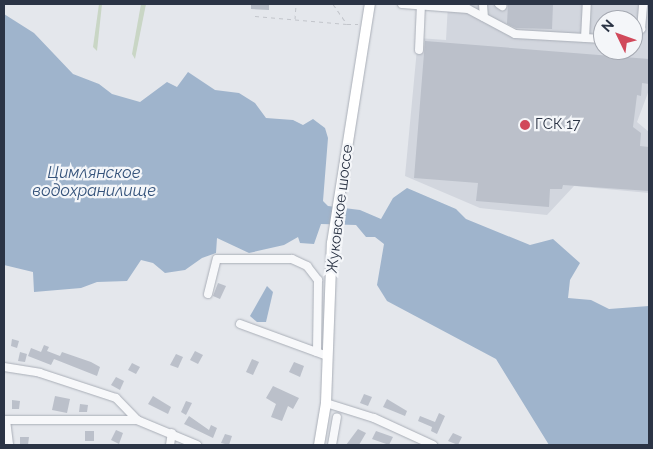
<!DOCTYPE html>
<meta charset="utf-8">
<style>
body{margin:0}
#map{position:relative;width:653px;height:449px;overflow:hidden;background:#e4e7ec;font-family:Raleway,sans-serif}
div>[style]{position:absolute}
.built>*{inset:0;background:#d2d6de}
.green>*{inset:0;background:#c9d6c5}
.water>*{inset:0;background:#9fb4cc}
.building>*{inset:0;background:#bbc0ca}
.path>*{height:1px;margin-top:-0.5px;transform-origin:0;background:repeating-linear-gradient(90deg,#c2c5cb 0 4px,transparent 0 8px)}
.roads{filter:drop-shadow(0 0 1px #a9aeb7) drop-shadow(0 0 1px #a9aeb7)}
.minor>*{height:8px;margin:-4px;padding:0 4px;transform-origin:4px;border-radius:4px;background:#f7f8fa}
.major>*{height:10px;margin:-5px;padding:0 5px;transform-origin:5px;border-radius:5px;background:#fff}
.dots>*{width:14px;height:14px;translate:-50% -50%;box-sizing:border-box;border:2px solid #f4f6f9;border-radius:50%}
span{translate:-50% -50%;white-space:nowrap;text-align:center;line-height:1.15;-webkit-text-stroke:4.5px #f4f6f9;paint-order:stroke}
.poi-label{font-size:15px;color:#2b3445}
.left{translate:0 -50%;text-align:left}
.street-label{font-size:15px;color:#2b3445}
.water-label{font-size:16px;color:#34527a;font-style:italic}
.frame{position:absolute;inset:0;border:5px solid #2b3445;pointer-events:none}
.north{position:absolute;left:593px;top:10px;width:50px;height:50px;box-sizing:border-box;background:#f4f6f9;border:1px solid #a4a8b1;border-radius:50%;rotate:312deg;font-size:14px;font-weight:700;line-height:20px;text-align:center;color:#2b3445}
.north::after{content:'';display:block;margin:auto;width:18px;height:22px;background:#d1495b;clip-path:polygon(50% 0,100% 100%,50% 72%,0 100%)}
</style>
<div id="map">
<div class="built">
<i style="clip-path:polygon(evenodd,448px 4px,649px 4px,649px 90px,637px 122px,649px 132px,649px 193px,574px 186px,547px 215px,480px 208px,405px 176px,418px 38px,446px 40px,448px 4px,603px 20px,633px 20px,633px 50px,603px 50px,603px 20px)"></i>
</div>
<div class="green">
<i style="clip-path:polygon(99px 4px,102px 4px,97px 51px,93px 47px)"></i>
<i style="clip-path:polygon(141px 4px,146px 4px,135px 59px,132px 54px)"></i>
</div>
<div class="water">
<i style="clip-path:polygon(4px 14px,34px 33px,73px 74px,99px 84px,112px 94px,140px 102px,167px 82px,177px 87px,188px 72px,215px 90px,239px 93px,255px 103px,266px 118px,293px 120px,303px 125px,313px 119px,325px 128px,328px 138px,323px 201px,328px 206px,360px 210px,381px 219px,393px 198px,407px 188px,456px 209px,466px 219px,530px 245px,553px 239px,580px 263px,570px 280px,568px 298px,591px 300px,609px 309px,649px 306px,649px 445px,549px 445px,496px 359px,387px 301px,377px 285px,384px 244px,375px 237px,366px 237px,356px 225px,321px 224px,314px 244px,300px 243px,298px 237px,284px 245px,249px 253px,217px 238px,216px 253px,202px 258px,185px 270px,165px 273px,153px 263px,141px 260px,127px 281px,97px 282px,81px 288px,34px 292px,33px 272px,4px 265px)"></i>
<i style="clip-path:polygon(267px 286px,273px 292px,266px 322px,257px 322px,250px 316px)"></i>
</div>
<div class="building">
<i style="clip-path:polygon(251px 4px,269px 4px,269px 10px,251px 9px)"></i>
<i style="clip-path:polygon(508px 4px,553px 4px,552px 29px,516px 28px,507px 24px)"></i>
<i style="clip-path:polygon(425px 41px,649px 59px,649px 84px,642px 83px,641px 96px,637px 95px,633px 127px,641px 133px,640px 146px,649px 147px,649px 191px,563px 185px,562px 189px,550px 189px,549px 207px,476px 201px,478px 183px,414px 178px)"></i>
<i style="clip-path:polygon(218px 283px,226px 286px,220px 299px,213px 296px)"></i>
<i style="clip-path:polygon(12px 339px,19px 341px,17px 348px,11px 346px)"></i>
<i style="clip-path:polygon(44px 345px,49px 347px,47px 351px,60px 356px,62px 352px,91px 362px,100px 367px,97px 376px,54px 359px,51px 365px,28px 356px,31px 348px,41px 352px)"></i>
<i style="clip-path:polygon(195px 351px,203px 355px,198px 364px,190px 360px)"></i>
<i style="clip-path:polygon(20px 352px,27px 354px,25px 362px,18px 361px)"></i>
<i style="clip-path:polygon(176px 354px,183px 357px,178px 368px,170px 365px)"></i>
<i style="clip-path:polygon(252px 359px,259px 362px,253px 375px,246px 372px)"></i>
<i style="clip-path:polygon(294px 362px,304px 366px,300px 377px,289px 372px)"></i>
<i style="clip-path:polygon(132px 363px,140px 367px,136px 374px,128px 370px)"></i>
<i style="clip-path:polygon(116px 377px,124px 381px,120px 390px,111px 385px)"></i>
<i style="clip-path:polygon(273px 386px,299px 398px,293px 409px,288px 406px,282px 421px,271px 417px,276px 404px,266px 398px)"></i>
<i style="clip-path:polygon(364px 394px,372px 397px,368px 406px,360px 403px)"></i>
<i style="clip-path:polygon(55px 396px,70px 399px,67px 413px,52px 410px)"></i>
<i style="clip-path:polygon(153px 396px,171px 407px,168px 414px,148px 404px)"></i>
<i style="clip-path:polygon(387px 399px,407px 411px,405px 416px,383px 407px)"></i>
<i style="clip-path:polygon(12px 400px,20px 401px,19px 409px,12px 409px)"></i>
<i style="clip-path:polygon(186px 401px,192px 403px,186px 415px,181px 412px)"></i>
<i style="clip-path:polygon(80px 404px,88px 405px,87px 412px,79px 412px)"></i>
<i style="clip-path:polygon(439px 413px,445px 416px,437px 434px,431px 431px,432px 427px,418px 421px,420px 416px,435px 422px)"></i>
<i style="clip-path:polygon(189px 416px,209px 430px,211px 425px,217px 428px,213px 438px,184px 424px)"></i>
<i style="clip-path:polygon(358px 429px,366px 433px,359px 445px,346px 445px)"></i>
<i style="clip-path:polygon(116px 430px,123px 433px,119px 444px,111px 440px)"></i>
<i style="clip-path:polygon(85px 431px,94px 431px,94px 441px,85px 441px)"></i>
<i style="clip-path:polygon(376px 431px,393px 437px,389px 445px,372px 439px)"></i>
<i style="clip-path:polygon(453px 433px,462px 437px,458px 445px,448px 441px)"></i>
<i style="clip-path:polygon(225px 434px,232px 436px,229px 445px,221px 443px)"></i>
<i style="clip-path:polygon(20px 437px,29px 437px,28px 445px,20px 445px)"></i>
</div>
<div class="path">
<i style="left:333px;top:4px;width:24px;rotate:55deg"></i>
<i style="left:347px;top:24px;width:11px"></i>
<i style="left:255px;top:16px;width:92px;rotate:5deg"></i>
<i style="left:295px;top:19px;width:15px;rotate:-86deg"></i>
</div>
<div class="roads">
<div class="minor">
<i style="left:402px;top:4px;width:66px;rotate:4.3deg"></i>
<i style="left:468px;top:9px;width:53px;rotate:28deg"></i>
<i style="left:515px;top:34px;width:88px;rotate:3.3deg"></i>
<i style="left:483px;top:4px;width:13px;rotate:86deg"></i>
<i style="left:499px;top:4px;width:4px;rotate:34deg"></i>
<i style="left:633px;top:36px;width:11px;rotate:-41deg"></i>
<i style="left:641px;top:29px;width:25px;rotate:-85deg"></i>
<i style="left:585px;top:38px;width:34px;rotate:-87deg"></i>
<i style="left:419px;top:50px;width:45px;rotate:-87.5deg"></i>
<i style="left:208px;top:294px;width:36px;rotate:-76deg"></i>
<i style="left:217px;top:259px;width:75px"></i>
<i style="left:292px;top:259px;width:17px;rotate:25deg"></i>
<i style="left:307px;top:266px;width:18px;rotate:52deg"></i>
<i style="left:318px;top:280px;width:72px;rotate:90.8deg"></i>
<i style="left:240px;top:324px;width:93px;rotate:20.2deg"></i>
<i style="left:4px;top:367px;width:36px;rotate:9deg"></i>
<i style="left:40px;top:373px;width:80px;rotate:18.2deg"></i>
<i style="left:116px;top:398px;width:30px;rotate:46deg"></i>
<i style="left:137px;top:420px;width:65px;rotate:22.6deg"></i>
<i style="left:326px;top:403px;width:50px;rotate:17.4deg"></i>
<i style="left:374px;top:418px;width:65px;rotate:24.6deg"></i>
<i style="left:4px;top:420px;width:133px"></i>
<i style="left:6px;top:420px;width:25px;rotate:83deg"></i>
<i style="left:170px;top:445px;width:12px;rotate:-81deg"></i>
<i style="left:332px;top:445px;width:28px;rotate:-80deg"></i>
</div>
<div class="major">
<i style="left:319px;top:445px;width:43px;rotate:-80.5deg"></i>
<i style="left:326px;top:403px;width:160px;rotate:-87.9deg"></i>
<i style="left:332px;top:243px;width:242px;rotate:-81deg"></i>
</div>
</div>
<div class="dots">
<i style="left:525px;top:125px;background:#d1495b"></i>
</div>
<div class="poi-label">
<span class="left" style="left:535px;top:125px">ГСК 17</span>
</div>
<div class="street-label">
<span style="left:340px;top:209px;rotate:-83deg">Жуковское шоссе</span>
</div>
<div class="water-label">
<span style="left:94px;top:182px">Цимлянское<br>водохранилище</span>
</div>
<div class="frame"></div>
<div class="north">N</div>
</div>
